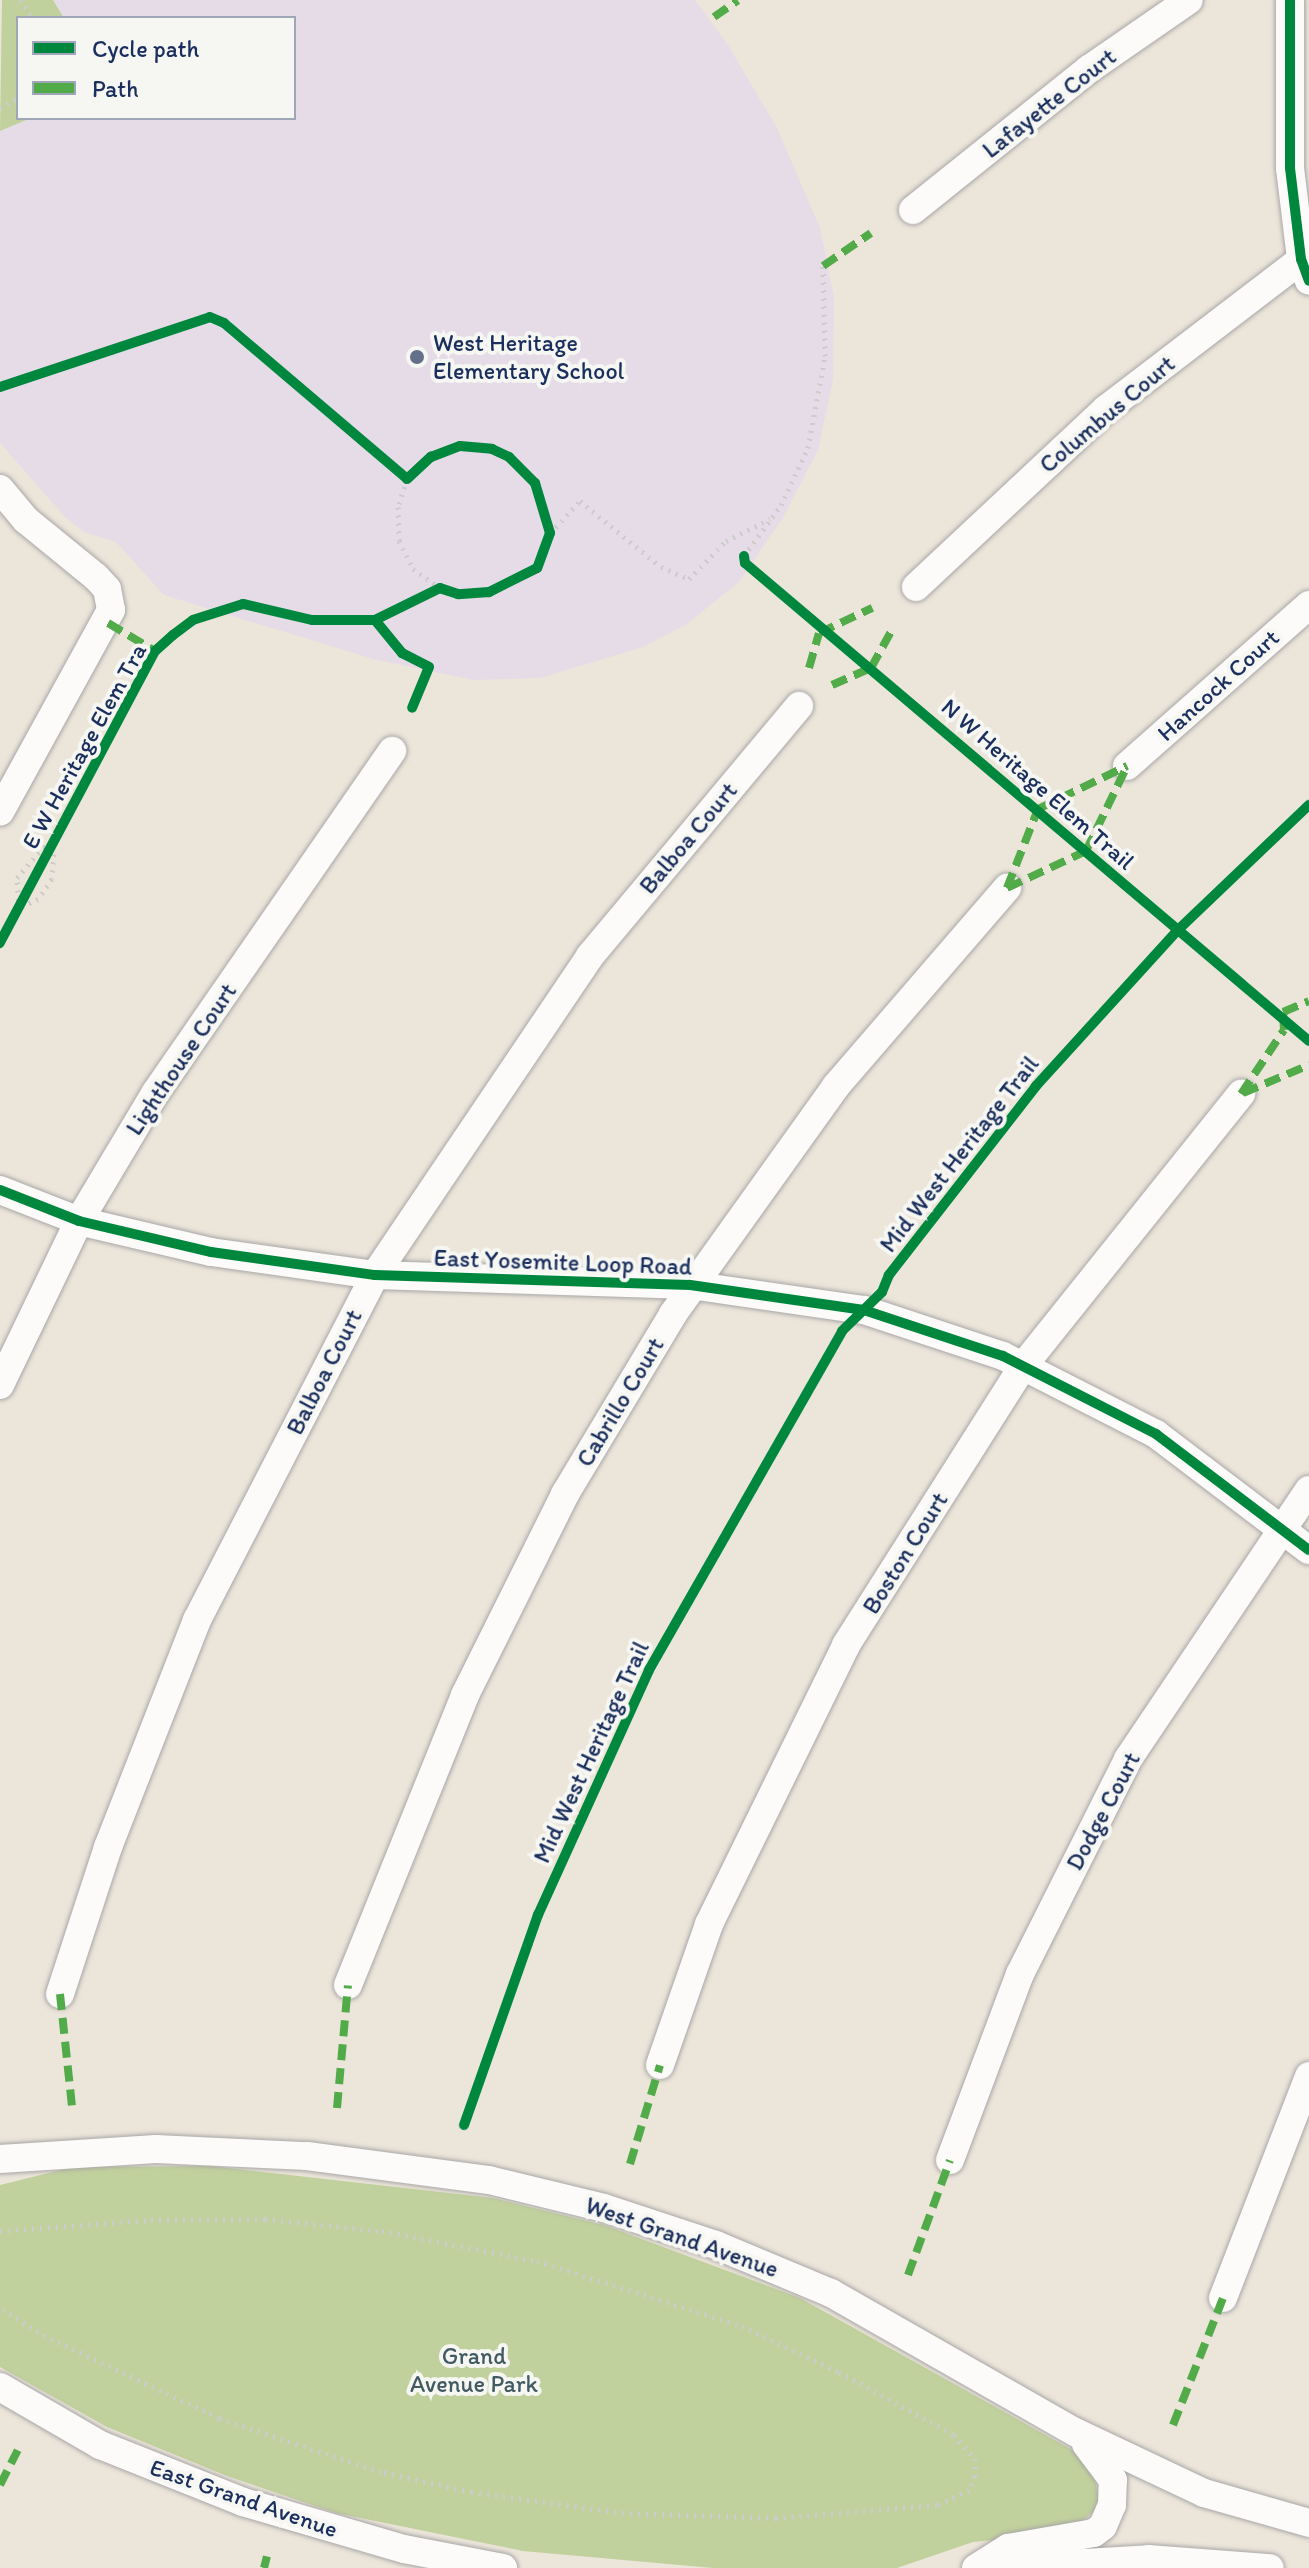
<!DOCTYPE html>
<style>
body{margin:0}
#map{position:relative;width:1309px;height:2568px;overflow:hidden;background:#ece5da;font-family:Itim,sans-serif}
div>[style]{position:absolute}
.built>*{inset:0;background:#e6dce8}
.green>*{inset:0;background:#c1d19d}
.path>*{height:5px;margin-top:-2.5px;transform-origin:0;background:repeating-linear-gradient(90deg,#cccccd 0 2px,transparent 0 8px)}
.roads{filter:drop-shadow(0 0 2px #a8a7a7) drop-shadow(0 0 2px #a8a7a7)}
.minor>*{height:28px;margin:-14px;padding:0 14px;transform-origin:14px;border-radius:14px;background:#fcfbf9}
.quiet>*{height:8px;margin-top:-4px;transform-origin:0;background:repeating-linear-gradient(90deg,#52ab49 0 16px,transparent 0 24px)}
.cycleway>*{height:10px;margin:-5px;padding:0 5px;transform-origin:5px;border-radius:5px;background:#00873e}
.dots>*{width:22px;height:22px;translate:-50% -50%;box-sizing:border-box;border:4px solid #f6f6f2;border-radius:50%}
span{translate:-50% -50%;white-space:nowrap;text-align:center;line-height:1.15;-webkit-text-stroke:8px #f6f6f2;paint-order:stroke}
.street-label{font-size:24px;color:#1b2f5e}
.poi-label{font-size:24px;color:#1b2f5e}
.left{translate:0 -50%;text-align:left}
.park-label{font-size:24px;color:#425b62}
.legend{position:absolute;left:16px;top:16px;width:280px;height:104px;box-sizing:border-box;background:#f6f6f2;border:2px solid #9ea6b7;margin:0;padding:10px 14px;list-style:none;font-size:24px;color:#1b2f5e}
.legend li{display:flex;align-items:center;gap:16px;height:40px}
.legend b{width:40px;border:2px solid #9ea6b7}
</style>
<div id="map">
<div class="built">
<i style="clip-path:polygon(53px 0,695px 0,728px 45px,777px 128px,820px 228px,834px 298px,833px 380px,818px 450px,784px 516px,739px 582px,687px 624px,643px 647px,540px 678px,473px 680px,373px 659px,164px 595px,116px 542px,84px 532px,65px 517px,0 443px,0 131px,31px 118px,294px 118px,294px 18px,64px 18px)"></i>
</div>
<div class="green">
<i style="clip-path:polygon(2px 0,53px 0,64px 18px,18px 18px,18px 118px,31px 118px,0 131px)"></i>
<i style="clip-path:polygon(210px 2166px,493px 2198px,604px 2225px,800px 2298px,1085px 2457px,1093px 2469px,1099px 2499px,1093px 2512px,1069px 2533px,973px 2542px,897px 2568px,713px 2568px,523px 2551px,336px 2513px,227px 2476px,107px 2427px,0 2367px,0 2185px,73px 2167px)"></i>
</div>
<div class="path">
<i style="left:20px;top:0;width:23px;rotate:52deg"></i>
<i style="left:0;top:108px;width:21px;rotate:-29deg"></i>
<i style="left:407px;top:479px;width:29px;rotate:108deg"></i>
<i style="left:398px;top:507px;width:34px;rotate:88deg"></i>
<i style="left:399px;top:541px;width:31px;rotate:63deg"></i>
<i style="left:413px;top:569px;width:33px;rotate:35deg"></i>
<i style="left:550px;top:533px;width:44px;rotate:-46.8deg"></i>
<i style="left:580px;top:501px;width:104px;rotate:39.2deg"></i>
<i style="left:661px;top:567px;width:30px;rotate:23deg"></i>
<i style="left:689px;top:579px;width:53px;rotate:-45.8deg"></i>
<i style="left:726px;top:541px;width:49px;rotate:-26.6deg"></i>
<i style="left:744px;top:556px;width:63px;rotate:-54deg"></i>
<i style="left:781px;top:505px;width:63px;rotate:-64.7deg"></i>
<i style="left:808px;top:448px;width:94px;rotate:-79.5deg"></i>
<i style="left:825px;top:356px;width:90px;rotate:-91.3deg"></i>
<i style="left:43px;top:847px;width:8px"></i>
<i style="left:51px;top:847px;width:8px;rotate:67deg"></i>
<i style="left:54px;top:854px;width:25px;rotate:95deg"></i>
<i style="left:52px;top:879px;width:24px;rotate:125deg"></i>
<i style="left:38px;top:899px;width:21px;rotate:155deg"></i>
<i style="left:19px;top:908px;width:30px;rotate:-94deg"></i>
<i style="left:17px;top:878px;width:40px;rotate:-50deg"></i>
<i style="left:0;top:2231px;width:151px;rotate:-4.2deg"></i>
<i style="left:151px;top:2220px;width:114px;rotate:-0.5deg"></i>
<i style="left:265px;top:2219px;width:118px;rotate:5.9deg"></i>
<i style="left:382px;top:2231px;width:158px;rotate:11deg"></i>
<i style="left:537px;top:2261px;width:215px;rotate:17.6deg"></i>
<i style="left:742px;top:2326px;width:107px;rotate:25.4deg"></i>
<i style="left:839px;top:2372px;width:131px;rotate:28.7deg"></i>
<i style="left:954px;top:2435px;width:32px;rotate:49deg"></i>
<i style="left:975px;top:2459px;width:17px;rotate:90deg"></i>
<i style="left:975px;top:2476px;width:15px;rotate:113deg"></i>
<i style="left:969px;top:2490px;width:35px;rotate:155deg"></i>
<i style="left:937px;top:2505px;width:162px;rotate:175.4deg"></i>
<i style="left:776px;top:2518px;width:152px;rotate:-178.1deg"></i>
<i style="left:624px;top:2513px;width:153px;rotate:-172.1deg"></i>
<i style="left:472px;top:2492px;width:93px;rotate:-167.6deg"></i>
<i style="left:381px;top:2472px;width:171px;rotate:-161.6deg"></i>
<i style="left:219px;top:2418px;width:192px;rotate:-154.8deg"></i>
<i style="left:45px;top:2336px;width:53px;rotate:-148.1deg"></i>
</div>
<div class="roads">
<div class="minor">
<i style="left:1290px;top:0;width:168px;rotate:90deg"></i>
<i style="left:1290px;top:168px;width:92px;rotate:83.1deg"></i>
<i style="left:1301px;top:259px;width:23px;rotate:70deg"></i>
<i style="left:913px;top:210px;width:226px;rotate:-38.7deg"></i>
<i style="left:1089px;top:69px;width:121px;rotate:-34.6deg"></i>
<i style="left:0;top:489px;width:40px;rotate:50deg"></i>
<i style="left:26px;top:520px;width:90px;rotate:39.2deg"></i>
<i style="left:96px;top:577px;width:16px;rotate:47deg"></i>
<i style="left:107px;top:589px;width:21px;rotate:79deg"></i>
<i style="left:111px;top:610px;width:230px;rotate:118.8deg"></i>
<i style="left:916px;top:587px;width:260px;rotate:-43.1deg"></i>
<i style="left:1106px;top:409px;width:255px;rotate:-37.4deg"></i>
<i style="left:1127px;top:766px;width:243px;rotate:-41.5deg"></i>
<i style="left:0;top:1190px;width:85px;rotate:21.4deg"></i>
<i style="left:79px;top:1221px;width:136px;rotate:13.2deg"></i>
<i style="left:211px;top:1252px;width:166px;rotate:8deg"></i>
<i style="left:375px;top:1275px;width:315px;rotate:1.8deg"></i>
<i style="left:690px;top:1285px;width:176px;rotate:8.2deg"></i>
<i style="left:864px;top:1310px;width:146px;rotate:18.3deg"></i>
<i style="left:1003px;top:1356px;width:172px;rotate:27deg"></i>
<i style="left:1156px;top:1434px;width:192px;rotate:37.2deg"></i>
<i style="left:0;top:1385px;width:182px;rotate:-64.3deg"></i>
<i style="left:79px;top:1221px;width:150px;rotate:-59.2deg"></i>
<i style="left:156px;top:1092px;width:415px;rotate:-55.3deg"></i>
<i style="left:348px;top:1985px;width:313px;rotate:-68deg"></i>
<i style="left:465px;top:1695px;width:225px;rotate:-63.5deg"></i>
<i style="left:565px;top:1494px;width:210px;rotate:-59deg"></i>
<i style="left:673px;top:1314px;width:280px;rotate:-54.4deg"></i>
<i style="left:836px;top:1086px;width:262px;rotate:-49.2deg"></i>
<i style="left:60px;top:1994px;width:155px;rotate:-71.9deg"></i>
<i style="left:108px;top:1847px;width:244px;rotate:-68.6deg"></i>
<i style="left:197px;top:1620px;width:388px;rotate:-62.7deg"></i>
<i style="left:375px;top:1275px;width:385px;rotate:-56deg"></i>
<i style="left:590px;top:956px;width:326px;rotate:-50.1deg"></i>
<i style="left:660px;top:2065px;width:149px;rotate:-70.8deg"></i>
<i style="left:709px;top:1924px;width:311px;rotate:-63.8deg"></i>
<i style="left:846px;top:1645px;width:330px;rotate:-57.6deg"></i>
<i style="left:1023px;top:1366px;width:349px;rotate:-51.3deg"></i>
<i style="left:0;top:2159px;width:156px;rotate:-3.7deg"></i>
<i style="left:156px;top:2149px;width:151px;rotate:2.7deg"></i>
<i style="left:307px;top:2156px;width:184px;rotate:7.5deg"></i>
<i style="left:489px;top:2180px;width:118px;rotate:13.7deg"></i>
<i style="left:604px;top:2208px;width:118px;rotate:18.3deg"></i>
<i style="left:716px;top:2245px;width:125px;rotate:22.7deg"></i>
<i style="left:831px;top:2293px;width:281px;rotate:29.7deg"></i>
<i style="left:1075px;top:2432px;width:143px;rotate:25.3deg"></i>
<i style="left:1204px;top:2493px;width:109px;rotate:15.9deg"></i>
<i style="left:950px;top:2160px;width:199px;rotate:-69.4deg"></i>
<i style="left:1020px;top:1974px;width:241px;rotate:-63.3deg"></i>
<i style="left:1128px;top:1759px;width:324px;rotate:-56.1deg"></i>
<i style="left:1223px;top:2298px;width:238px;rotate:-68.8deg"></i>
<i style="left:0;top:2387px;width:116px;rotate:30.1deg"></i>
<i style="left:100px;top:2445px;width:154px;rotate:21.7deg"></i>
<i style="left:243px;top:2502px;width:168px;rotate:16.3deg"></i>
<i style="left:404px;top:2549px;width:101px;rotate:10.9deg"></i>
<i style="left:976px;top:2568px;width:38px;rotate:-32deg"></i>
<i style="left:1008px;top:2548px;width:87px;rotate:-9.9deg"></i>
<i style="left:1094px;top:2533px;width:11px;rotate:-38deg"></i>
<i style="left:1103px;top:2526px;width:23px;rotate:-67deg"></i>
<i style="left:1112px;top:2505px;width:25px;rotate:-88deg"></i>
<i style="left:1113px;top:2480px;width:45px;rotate:-126.9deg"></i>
<i style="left:999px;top:2568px;width:150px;rotate:-3.4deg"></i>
<i style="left:1149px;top:2559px;width:121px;rotate:4.3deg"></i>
</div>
</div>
<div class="quiet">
<i style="left:714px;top:17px;width:29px;rotate:-35deg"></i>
<i style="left:823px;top:266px;width:58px;rotate:-34.5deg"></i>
<i style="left:108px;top:623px;width:55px;rotate:30.8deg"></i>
<i style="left:809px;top:668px;width:36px;rotate:-74deg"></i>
<i style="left:819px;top:633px;width:59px;rotate:-25.3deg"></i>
<i style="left:832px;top:685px;width:43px;rotate:-23.6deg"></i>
<i style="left:871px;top:668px;width:46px;rotate:-61.2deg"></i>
<i style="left:1007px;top:888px;width:85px;rotate:-68.6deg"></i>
<i style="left:1038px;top:809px;width:99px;rotate:-25.8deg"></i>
<i style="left:1007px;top:888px;width:87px;rotate:-25.1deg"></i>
<i style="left:1086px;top:851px;width:94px;rotate:-64.2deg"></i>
<i style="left:1243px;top:1093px;width:72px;rotate:-23deg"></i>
<i style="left:1241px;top:1094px;width:77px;rotate:-56.1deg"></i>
<i style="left:1284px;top:1030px;width:18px;rotate:-93deg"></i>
<i style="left:1283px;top:1012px;width:28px;rotate:-23deg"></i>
<i style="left:60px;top:1994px;width:113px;rotate:83.9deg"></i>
<i style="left:337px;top:2108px;width:123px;rotate:-84.9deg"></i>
<i style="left:630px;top:2164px;width:103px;rotate:-73.1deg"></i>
<i style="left:908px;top:2275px;width:122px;rotate:-69.9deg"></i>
<i style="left:1173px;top:2425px;width:136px;rotate:-68.5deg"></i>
<i style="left:0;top:2485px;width:39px;rotate:-63deg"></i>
<i style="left:264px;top:2568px;width:12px;rotate:-76deg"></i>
</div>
<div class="cycleway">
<i style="left:1290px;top:0;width:168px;rotate:90deg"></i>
<i style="left:1290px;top:168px;width:92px;rotate:83.1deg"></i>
<i style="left:1301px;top:259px;width:23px;rotate:70deg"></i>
<i style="left:0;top:387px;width:221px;rotate:-18.4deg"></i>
<i style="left:210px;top:317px;width:15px;rotate:23deg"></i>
<i style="left:224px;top:323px;width:240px;rotate:40.4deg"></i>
<i style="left:407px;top:479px;width:33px;rotate:-43deg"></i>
<i style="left:431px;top:457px;width:31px;rotate:-21deg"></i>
<i style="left:460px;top:446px;width:32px;rotate:5deg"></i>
<i style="left:492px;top:449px;width:19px;rotate:25deg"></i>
<i style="left:509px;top:457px;width:37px;rotate:45deg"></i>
<i style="left:535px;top:483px;width:52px;rotate:73.3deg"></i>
<i style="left:550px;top:533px;width:37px;rotate:110deg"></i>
<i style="left:537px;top:568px;width:54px;rotate:153.4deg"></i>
<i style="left:489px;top:592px;width:31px;rotate:176deg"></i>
<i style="left:458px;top:594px;width:19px;rotate:-162deg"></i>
<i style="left:440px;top:588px;width:72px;rotate:153.8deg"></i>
<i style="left:375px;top:620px;width:63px;rotate:180deg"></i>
<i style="left:312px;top:620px;width:71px;rotate:-166.9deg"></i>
<i style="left:243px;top:604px;width:52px;rotate:162.3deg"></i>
<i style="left:193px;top:620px;width:25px;rotate:143deg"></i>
<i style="left:173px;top:635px;width:24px;rotate:138deg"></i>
<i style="left:155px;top:651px;width:331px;rotate:118deg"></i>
<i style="left:744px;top:556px;width:7px;rotate:82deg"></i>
<i style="left:745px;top:563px;width:739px;rotate:40.28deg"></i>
<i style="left:375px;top:620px;width:43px;rotate:50.7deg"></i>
<i style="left:402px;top:653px;width:30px;rotate:27deg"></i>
<i style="left:429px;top:667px;width:44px;rotate:112.5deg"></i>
<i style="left:0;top:1190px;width:85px;rotate:21.4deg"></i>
<i style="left:79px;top:1221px;width:136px;rotate:13.2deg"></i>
<i style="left:211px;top:1252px;width:166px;rotate:8deg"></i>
<i style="left:375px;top:1275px;width:315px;rotate:1.8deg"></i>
<i style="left:690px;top:1285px;width:176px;rotate:8.2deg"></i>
<i style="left:864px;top:1310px;width:146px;rotate:18.3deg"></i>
<i style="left:1003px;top:1356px;width:172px;rotate:27deg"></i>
<i style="left:1156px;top:1434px;width:192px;rotate:37.2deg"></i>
<i style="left:464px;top:2125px;width:223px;rotate:-70.6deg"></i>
<i style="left:538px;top:1915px;width:269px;rotate:-65.6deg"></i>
<i style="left:649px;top:1670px;width:390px;rotate:-60.3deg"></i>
<i style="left:842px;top:1331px;width:56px;rotate:-44.3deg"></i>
<i style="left:882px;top:1292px;width:18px;rotate:-68deg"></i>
<i style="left:889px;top:1275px;width:239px;rotate:-52.1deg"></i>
<i style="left:1036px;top:1086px;width:211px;rotate:-47.7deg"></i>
<i style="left:1178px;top:930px;width:181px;rotate:-43.7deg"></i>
</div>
<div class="dots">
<i style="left:417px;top:357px;background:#646f89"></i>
</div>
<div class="street-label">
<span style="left:1049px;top:103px;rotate:-38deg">Lafayette Court</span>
<span style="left:1107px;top:414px;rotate:-40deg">Columbus Court</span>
<span style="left:1218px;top:685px;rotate:-42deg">Hancock Court</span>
<span style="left:84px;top:746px;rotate:-61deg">E W Heritage Elem Tra</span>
<span style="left:1038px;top:784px;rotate:41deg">N W Heritage Elem Trail</span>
<span style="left:688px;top:838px;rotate:-50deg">Balboa Court</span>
<span style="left:181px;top:1059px;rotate:-56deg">Lighthouse Court</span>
<span style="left:959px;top:1154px;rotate:-52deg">Mid West Heritage Trail</span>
<span style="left:563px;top:1262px;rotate:2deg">East Yosemite Loop Road</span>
<span style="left:324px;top:1372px;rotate:-63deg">Balboa Court</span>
<span style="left:620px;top:1402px;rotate:-59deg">Cabrillo Court</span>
<span style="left:905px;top:1553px;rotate:-58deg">Boston Court</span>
<span style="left:591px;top:1752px;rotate:-65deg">Mid West Heritage Trail</span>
<span style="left:1103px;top:1811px;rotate:-62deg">Dodge Court</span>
<span style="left:682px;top:2237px;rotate:19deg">West Grand Avenue</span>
<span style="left:244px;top:2498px;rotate:19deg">East Grand Avenue</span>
</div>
<div class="poi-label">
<span class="left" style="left:433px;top:357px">West Heritage<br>Elementary School</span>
</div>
<div class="park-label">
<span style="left:474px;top:2370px">Grand<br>Avenue Park</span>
</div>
<ul class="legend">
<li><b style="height:10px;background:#00873e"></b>Cycle path</li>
<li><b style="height:10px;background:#52ab49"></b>Path</li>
</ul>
</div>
